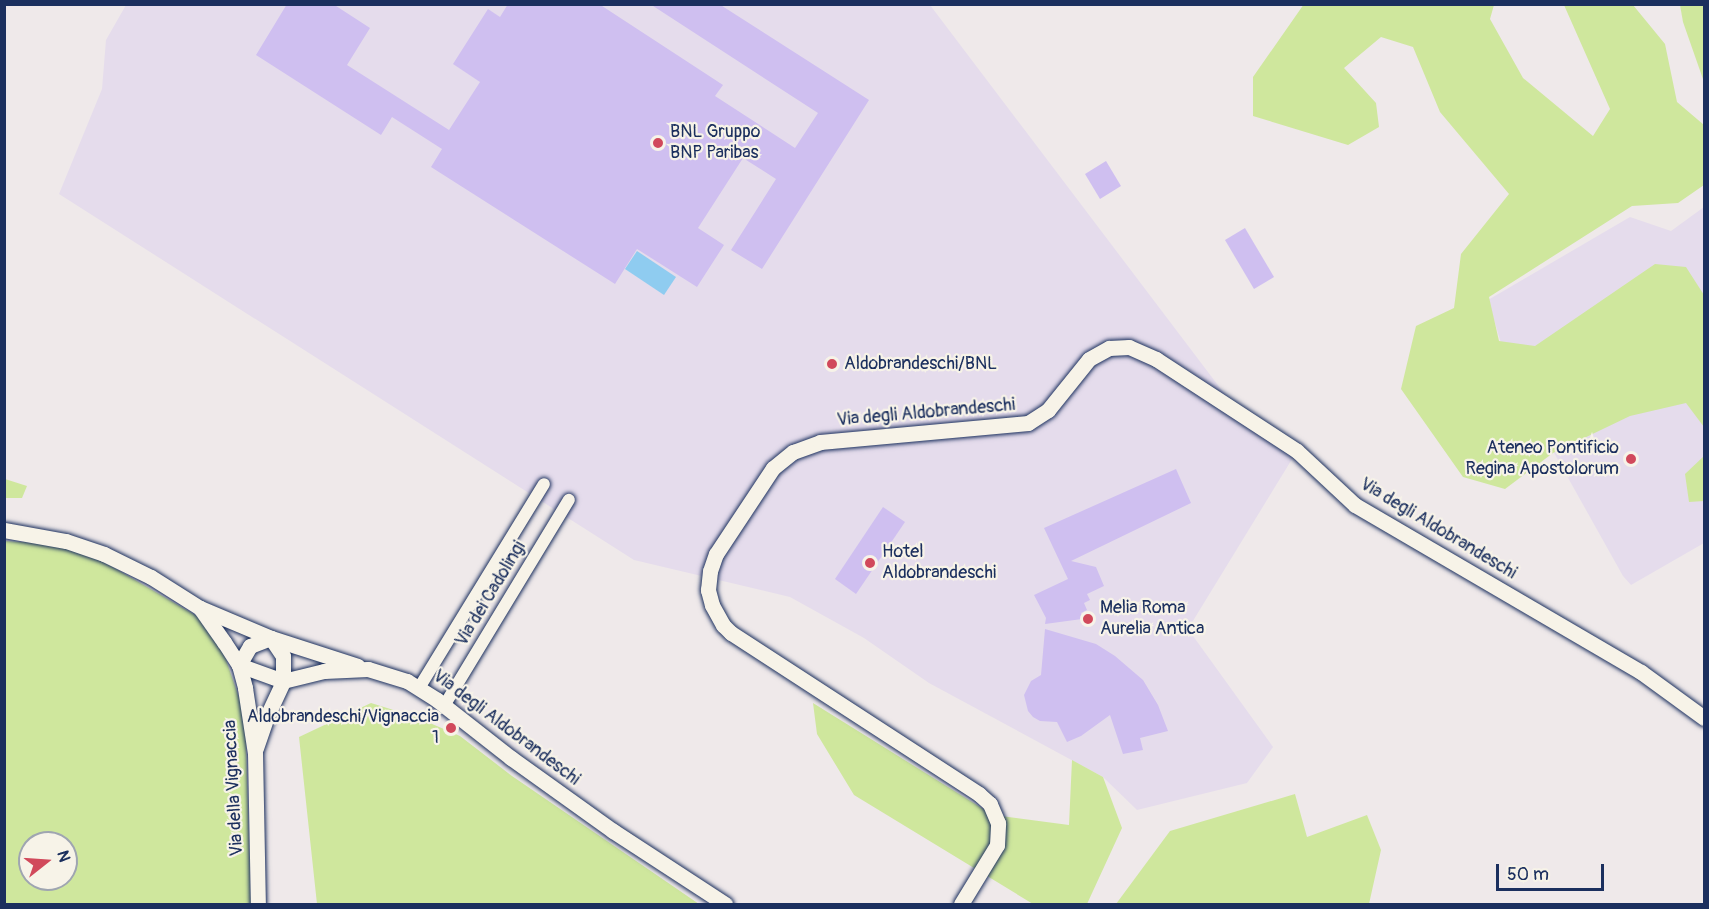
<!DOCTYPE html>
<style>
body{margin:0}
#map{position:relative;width:1709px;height:909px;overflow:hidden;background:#efe9ea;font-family:Pangolin,sans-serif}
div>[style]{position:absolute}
.built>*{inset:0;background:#e5dcec}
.green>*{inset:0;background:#cfe79d}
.water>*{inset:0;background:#8fccf0}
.building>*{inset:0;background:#cfbff0}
.roads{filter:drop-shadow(0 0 2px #1b2f5e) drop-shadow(0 0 2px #1b2f5e)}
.minor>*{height:12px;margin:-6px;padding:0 6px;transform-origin:6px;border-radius:6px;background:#f7f3e8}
.tertiary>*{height:15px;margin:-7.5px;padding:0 7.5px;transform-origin:7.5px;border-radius:7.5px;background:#f7f3e8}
.dots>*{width:16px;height:16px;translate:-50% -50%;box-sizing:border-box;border:3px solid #f7f3e8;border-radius:50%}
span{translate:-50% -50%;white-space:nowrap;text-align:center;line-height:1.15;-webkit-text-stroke:4.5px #f7f3e8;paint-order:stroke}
.poi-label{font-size:18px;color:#1b2f5e}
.left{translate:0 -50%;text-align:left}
.right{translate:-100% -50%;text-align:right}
.street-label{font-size:18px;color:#1b2f5e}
.frame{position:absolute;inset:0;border:6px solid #1b2f5e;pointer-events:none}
.north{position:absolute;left:18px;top:831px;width:60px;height:60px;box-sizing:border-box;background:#f7f3e8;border:2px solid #9fa5b1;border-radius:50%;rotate:73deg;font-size:16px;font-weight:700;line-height:24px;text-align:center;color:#1b2f5e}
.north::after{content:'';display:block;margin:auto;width:21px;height:27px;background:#d1495b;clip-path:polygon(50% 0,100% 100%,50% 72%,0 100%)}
.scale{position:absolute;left:1496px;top:864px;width:108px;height:27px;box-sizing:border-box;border:3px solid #1b2f5e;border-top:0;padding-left:8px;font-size:18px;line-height:21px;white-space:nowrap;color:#1b2f5e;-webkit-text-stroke:4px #f7f3e8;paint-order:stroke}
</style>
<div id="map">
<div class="built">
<i style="clip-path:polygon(126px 5px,930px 5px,1239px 413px,1297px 451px,1188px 629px,1273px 747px,1247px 783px,1137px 810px,1103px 777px,929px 683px,864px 638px,790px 597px,634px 560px,59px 194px,102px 89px,106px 40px)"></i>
<i style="clip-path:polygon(1704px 207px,1704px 543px,1631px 585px,1623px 576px,1511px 376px,1488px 300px,1630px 217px,1671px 231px)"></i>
</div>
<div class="green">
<i style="clip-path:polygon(1304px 4px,1494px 5px,1490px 19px,1523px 78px,1593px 136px,1610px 109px,1564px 5px,1633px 5px,1665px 44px,1677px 102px,1704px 125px,1704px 185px,1678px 203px,1632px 206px,1489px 297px,1499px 341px,1535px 346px,1655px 264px,1686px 267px,1704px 295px,1704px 427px,1686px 403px,1630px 416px,1553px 453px,1505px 489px,1463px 477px,1401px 389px,1416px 326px,1454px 308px,1461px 254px,1509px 194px,1440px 112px,1413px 47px,1381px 37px,1344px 68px,1376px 103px,1379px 127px,1348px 145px,1253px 116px,1253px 77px)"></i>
<i style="clip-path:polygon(1680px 5px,1704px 5px,1704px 82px,1683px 22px)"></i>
<i style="clip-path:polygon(1704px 456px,1704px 501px,1689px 502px,1685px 474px)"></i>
<i style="clip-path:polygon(5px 479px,27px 486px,22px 498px,5px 498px)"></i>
<i style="clip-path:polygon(evenodd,4px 541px,75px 545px,202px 619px,223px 651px,245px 715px,251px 904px,5px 904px,4px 541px,30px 843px,66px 843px,66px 879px,30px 879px,30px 843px)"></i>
<i style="clip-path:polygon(371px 703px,416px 717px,460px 736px,512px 776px,699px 904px,317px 904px,299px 737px)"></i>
<i style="clip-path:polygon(813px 703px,993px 815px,1069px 825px,1072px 760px,1103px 777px,1122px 828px,1087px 904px,1033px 904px,854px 795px,817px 734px)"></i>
<i style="clip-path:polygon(1295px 794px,1307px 837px,1367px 815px,1381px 850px,1369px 904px,1116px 904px,1170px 831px)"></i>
</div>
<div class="water">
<i style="clip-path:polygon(637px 251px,676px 277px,664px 295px,625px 269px)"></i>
</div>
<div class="building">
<i style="clip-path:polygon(287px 4px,333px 4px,370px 28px,347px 65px,449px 130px,480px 82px,453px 64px,488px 9px,500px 17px,508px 4px,599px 4px,723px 85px,715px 96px,795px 148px,818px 113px,650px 4px,719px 4px,869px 100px,762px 269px,731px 250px,776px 179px,743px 158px,698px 228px,724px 245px,697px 287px,637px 249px,615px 284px,431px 167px,442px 149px,392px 117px,381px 135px,256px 55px)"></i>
<i style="clip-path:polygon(1106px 161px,1121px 186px,1100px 199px,1085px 174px)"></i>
<i style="clip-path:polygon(1245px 228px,1274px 277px,1254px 289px,1225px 240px)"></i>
<i style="clip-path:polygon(1176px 469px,1191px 503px,1071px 561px,1096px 567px,1104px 586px,1087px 594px,1090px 600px,1084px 603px,1087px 610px,1081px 613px,1082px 619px,1045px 624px,1046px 618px,1034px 595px,1068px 579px,1044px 528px)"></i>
<i style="clip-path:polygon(883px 507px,905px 522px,856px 594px,835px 579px)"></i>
<i style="clip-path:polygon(1045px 629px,1096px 644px,1115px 656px,1143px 680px,1158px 705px,1168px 731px,1140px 738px,1143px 750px,1123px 754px,1110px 715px,1081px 736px,1067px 742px,1057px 722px,1040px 721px,1033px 717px,1028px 711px,1024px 695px,1031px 681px,1041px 675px)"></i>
</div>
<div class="roads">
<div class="minor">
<i style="left:419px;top:688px;width:239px;rotate:-58.5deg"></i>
<i style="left:444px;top:706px;width:241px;rotate:-58.8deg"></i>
</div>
<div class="tertiary">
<i style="left:4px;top:530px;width:63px;rotate:10.1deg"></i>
<i style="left:66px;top:541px;width:40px;rotate:18.9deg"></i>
<i style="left:104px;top:554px;width:52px;rotate:26.1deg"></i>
<i style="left:151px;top:577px;width:58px;rotate:32.3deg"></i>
<i style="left:200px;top:608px;width:42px;rotate:54.8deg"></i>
<i style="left:224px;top:642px;width:27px;rotate:57deg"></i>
<i style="left:239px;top:665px;width:24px;rotate:75deg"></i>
<i style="left:245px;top:688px;width:66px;rotate:81.3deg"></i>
<i style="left:255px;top:753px;width:151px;rotate:88.9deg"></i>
<i style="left:200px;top:608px;width:77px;rotate:22.9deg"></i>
<i style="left:271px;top:638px;width:91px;rotate:17.8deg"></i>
<i style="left:239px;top:665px;width:47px;rotate:20deg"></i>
<i style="left:283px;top:681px;width:42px;rotate:-13.7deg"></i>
<i style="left:324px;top:671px;width:44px;rotate:-2.6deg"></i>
<i style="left:368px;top:669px;width:41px;rotate:17.1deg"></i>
<i style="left:407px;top:681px;width:36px;rotate:32deg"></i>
<i style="left:437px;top:700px;width:94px;rotate:38.1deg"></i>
<i style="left:511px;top:758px;width:125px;rotate:35.6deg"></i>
<i style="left:613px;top:831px;width:134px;rotate:33.1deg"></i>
<i style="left:239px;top:665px;width:22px;rotate:-60deg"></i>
<i style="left:250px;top:646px;width:22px;rotate:-21deg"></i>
<i style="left:256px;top:748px;width:34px;rotate:-71deg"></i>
<i style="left:267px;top:716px;width:38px;rotate:-65deg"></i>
<i style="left:283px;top:681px;width:25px;rotate:-90deg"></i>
<i style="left:283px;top:656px;width:22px;rotate:-124deg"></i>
<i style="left:961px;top:904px;width:69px;rotate:-58.6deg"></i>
<i style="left:997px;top:845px;width:22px;rotate:-87deg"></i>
<i style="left:998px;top:823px;width:21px;rotate:-113deg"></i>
<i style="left:990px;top:804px;width:15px;rotate:-138deg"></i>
<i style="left:979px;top:794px;width:296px;rotate:-147deg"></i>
<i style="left:731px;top:633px;width:11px;rotate:-135deg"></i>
<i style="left:723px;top:625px;width:23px;rotate:-119deg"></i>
<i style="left:712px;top:605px;width:16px;rotate:-105deg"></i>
<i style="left:708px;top:590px;width:19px;rotate:-84deg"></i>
<i style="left:710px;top:571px;width:18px;rotate:-71deg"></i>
<i style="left:716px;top:554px;width:103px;rotate:-56.5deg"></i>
<i style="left:773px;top:468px;width:26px;rotate:-39deg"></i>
<i style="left:793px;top:452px;width:29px;rotate:-20deg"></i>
<i style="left:820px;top:442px;width:209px;rotate:-5.2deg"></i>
<i style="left:1028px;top:423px;width:24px;rotate:-33deg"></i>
<i style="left:1048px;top:410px;width:65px;rotate:-51.2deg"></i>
<i style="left:1089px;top:359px;width:23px;rotate:-29deg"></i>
<i style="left:1109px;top:348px;width:20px;rotate:-3deg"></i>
<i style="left:1129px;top:347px;width:30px;rotate:24deg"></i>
<i style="left:1156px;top:359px;width:168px;rotate:33.1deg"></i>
<i style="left:1297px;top:451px;width:79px;rotate:43deg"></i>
<i style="left:1355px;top:505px;width:331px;rotate:30.3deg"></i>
<i style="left:1641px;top:672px;width:78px;rotate:36.1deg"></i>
</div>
</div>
<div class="dots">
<i style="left:658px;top:143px;background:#d1495b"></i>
<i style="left:832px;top:364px;background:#d1495b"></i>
<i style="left:1631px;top:459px;background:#d1495b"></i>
<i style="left:870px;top:563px;background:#d1495b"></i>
<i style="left:1088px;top:619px;background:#d1495b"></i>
<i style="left:451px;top:728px;background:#d1495b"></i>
</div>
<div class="poi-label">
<span class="left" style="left:670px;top:143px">BNL Gruppo<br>BNP Paribas</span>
<span class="left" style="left:844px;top:364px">Aldobrandeschi/BNL</span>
<span class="right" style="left:1619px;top:459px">Ateneo Pontificio<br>Regina Apostolorum</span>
<span class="left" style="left:882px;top:563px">Hotel<br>Aldobrandeschi</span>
<span class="left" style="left:1100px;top:619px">Melia Roma<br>Aurelia Antica</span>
<span class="right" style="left:439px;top:728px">Aldobrandeschi/Vignaccia<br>1</span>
</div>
<div class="street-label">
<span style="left:926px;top:413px;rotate:-5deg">Via degli Aldobrandeschi</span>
<span style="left:1438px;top:529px;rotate:31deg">Via degli Aldobrandeschi</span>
<span style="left:491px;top:594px;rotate:-59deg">Via dei Cadolingi</span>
<span style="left:506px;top:728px;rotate:37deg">Via degli Aldobrandeschi</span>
<span style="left:234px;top:788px;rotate:-93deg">Via della Vignaccia</span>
</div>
<div class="frame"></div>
<div class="north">N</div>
<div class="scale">50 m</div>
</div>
